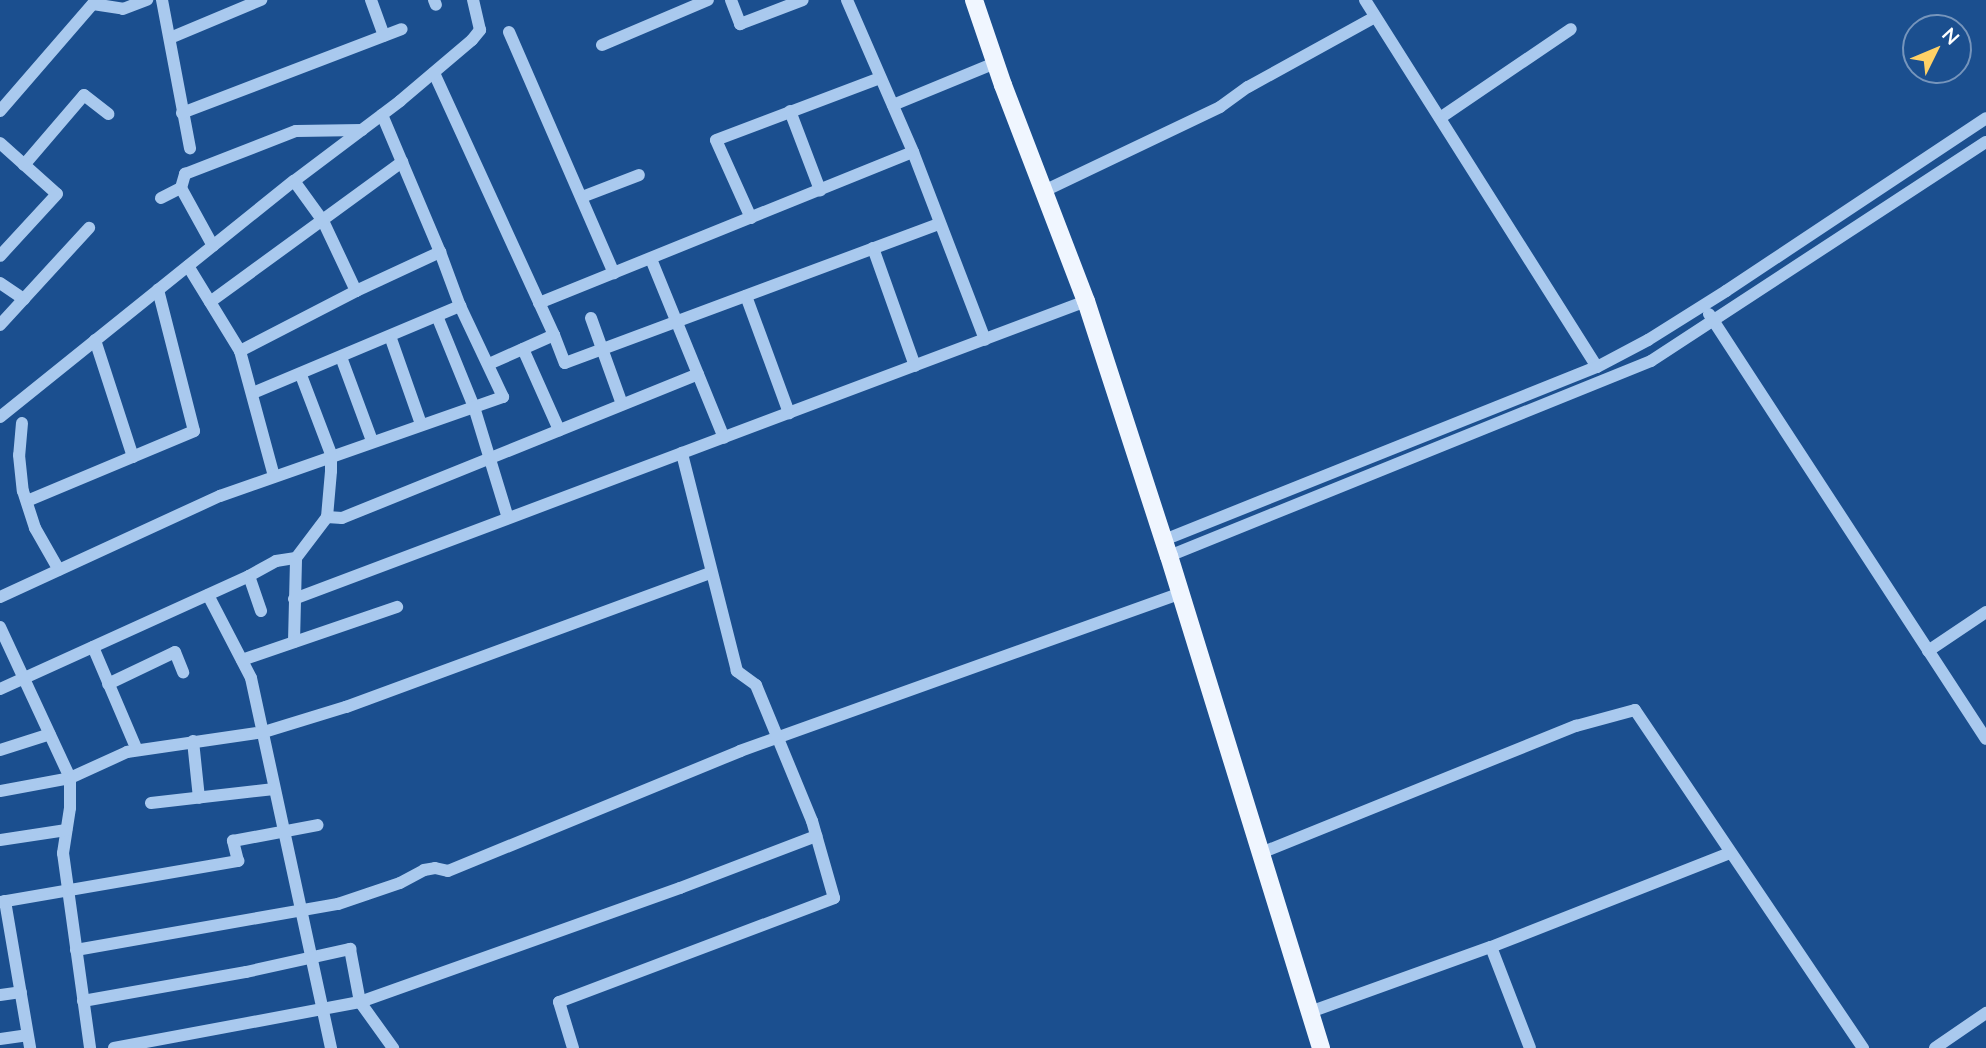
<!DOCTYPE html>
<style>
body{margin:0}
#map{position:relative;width:1986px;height:1048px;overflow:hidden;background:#1b4f8f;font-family:Lato,sans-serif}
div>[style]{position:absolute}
.minor>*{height:12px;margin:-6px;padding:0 6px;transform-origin:6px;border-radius:6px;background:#a9c9ee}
.major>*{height:18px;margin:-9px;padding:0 9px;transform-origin:9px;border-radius:9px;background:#f0f6ff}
span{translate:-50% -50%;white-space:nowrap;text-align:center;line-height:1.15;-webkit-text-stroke:5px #1b4f8f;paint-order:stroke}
.north{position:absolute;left:1902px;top:14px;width:70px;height:70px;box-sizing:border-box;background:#1b4f8f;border:2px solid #7695bc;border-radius:50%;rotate:47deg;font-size:19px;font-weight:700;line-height:28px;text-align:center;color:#fff}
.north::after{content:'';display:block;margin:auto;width:24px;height:32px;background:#ffd166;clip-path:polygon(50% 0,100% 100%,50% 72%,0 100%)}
</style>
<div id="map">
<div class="minor">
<i style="left:162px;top:0;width:151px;rotate:79.3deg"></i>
<i style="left:371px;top:0;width:38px;rotate:70deg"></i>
<i style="left:434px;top:0;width:5px;rotate:68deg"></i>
<i style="left:731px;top:0;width:26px;rotate:69deg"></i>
<i style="left:740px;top:24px;width:67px;rotate:-20.9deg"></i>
<i style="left:847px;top:0;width:166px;rotate:66.5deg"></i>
<i style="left:913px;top:152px;width:201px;rotate:69deg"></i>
<i style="left:1365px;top:0;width:434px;rotate:57.7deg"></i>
<i style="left:93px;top:4px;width:30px;rotate:9deg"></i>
<i style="left:123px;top:9px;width:26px;rotate:-21deg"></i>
<i style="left:509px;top:32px;width:263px;rotate:66.5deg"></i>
<i style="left:170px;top:38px;width:99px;rotate:-22.7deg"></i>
<i style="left:602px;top:45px;width:115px;rotate:-23deg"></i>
<i style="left:434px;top:73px;width:288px;rotate:65.4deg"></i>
<i style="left:554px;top:335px;width:71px;rotate:156deg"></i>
<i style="left:893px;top:105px;width:110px;rotate:-22.4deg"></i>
<i style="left:0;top:111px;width:147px;rotate:-49.1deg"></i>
<i style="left:790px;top:111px;width:85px;rotate:69.2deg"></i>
<i style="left:182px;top:113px;width:235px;rotate:-20.9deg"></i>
<i style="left:1440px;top:118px;width:158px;rotate:-34.2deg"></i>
<i style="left:0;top:143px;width:76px;rotate:41.8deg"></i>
<i style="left:57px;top:194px;width:84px;rotate:132.6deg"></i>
<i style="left:24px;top:165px;width:92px;rotate:-49.4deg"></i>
<i style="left:84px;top:95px;width:31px;rotate:38deg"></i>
<i style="left:181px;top:188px;width:15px;rotate:-74deg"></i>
<i style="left:185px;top:174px;width:119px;rotate:-21.2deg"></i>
<i style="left:296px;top:131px;width:66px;rotate:-0.9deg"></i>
<i style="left:1044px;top:191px;width:195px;rotate:-25.5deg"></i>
<i style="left:1220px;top:107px;width:34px;rotate:-36deg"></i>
<i style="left:1248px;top:87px;width:145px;rotate:-28.9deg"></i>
<i style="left:582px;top:197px;width:61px;rotate:-21.1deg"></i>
<i style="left:161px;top:198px;width:22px;rotate:-27deg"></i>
<i style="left:181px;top:188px;width:66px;rotate:61.1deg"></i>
<i style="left:751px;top:218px;width:85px;rotate:-114.2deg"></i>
<i style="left:716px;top:140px;width:175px;rotate:-20.7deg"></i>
<i style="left:873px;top:248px;width:125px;rotate:70.4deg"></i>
<i style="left:651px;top:259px;width:193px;rotate:67.8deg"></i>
<i style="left:188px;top:266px;width:100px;rotate:58.5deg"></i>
<i style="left:240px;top:351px;width:130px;rotate:74.8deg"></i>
<i style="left:0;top:283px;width:29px;rotate:34deg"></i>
<i style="left:356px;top:291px;width:93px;rotate:-24.9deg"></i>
<i style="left:746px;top:296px;width:125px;rotate:69.8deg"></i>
<i style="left:210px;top:302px;width:238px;rotate:-36.1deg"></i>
<i style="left:539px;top:303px;width:403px;rotate:-22deg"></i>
<i style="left:1709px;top:314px;width:507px;rotate:56.91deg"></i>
<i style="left:437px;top:316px;width:98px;rotate:67.9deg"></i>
<i style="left:474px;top:407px;width:116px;rotate:73deg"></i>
<i style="left:591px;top:318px;width:91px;rotate:70.2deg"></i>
<i style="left:0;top:325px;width:132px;rotate:-47.5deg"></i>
<i style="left:554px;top:335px;width:30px;rotate:69deg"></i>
<i style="left:565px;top:363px;width:399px;rotate:-20.4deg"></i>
<i style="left:390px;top:336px;width:93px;rotate:70.6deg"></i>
<i style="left:95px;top:340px;width:123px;rotate:72deg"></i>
<i style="left:523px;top:349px;width:89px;rotate:66deg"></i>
<i style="left:240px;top:351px;width:131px;rotate:-27.3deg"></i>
<i style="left:356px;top:291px;width:77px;rotate:-115.2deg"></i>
<i style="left:323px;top:221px;width:49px;rotate:-125.9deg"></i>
<i style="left:341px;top:357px;width:90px;rotate:69.7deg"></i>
<i style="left:253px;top:393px;width:225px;rotate:-22.8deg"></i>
<i style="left:0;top:417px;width:377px;rotate:-38.8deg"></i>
<i style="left:294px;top:181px;width:133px;rotate:-37deg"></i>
<i style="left:400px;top:101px;width:94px;rotate:-40.3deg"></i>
<i style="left:472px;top:40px;width:13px;rotate:-51deg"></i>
<i style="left:480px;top:30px;width:31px;rotate:-103deg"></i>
<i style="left:22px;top:423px;width:32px;rotate:95deg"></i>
<i style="left:19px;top:455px;width:36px;rotate:84deg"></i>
<i style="left:23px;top:491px;width:39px;rotate:72deg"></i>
<i style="left:35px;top:528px;width:48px;rotate:60.3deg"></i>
<i style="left:27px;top:501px;width:181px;rotate:-22.7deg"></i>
<i style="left:194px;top:431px;width:146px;rotate:-104.3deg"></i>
<i style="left:327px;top:517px;width:15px;rotate:4deg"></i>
<i style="left:342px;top:518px;width:384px;rotate:-22deg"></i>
<i style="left:1164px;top:540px;width:466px;rotate:-21.8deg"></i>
<i style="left:1597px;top:367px;width:58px;rotate:-27.9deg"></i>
<i style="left:1648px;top:340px;width:92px;rotate:-32.1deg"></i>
<i style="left:1726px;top:291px;width:312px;rotate:-33.6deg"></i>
<i style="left:1169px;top:556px;width:520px;rotate:-22.03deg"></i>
<i style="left:1651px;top:361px;width:400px;rotate:-33.2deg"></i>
<i style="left:249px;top:576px;width:31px;rotate:-29deg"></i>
<i style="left:276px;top:561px;width:20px;rotate:-9deg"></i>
<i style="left:208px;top:595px;width:93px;rotate:62.6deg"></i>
<i style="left:251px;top:678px;width:379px;rotate:77.8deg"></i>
<i style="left:0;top:597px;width:242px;rotate:-24.7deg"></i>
<i style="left:220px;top:496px;width:300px;rotate:-19.3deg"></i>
<i style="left:503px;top:397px;width:101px;rotate:-115.3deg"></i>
<i style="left:460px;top:306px;width:58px;rotate:-110.3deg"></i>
<i style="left:440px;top:252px;width:149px;rotate:-112.9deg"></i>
<i style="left:294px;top:599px;width:846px;rotate:-20.62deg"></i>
<i style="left:0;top:627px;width:166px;rotate:65.1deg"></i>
<i style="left:70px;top:778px;width:30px;rotate:90deg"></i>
<i style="left:70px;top:808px;width:46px;rotate:98.8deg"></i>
<i style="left:63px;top:853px;width:197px;rotate:82.1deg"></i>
<i style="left:294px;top:642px;width:84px;rotate:-88.6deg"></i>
<i style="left:296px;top:558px;width:51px;rotate:-52.9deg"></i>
<i style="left:327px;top:517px;width:46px;rotate:-85deg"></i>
<i style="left:331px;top:471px;width:17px;rotate:-90deg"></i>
<i style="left:331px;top:454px;width:85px;rotate:-110.8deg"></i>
<i style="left:93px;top:647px;width:112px;rotate:66.9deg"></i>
<i style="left:1928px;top:651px;width:70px;rotate:-33.9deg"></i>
<i style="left:242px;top:660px;width:164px;rotate:-18.9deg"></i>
<i style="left:108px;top:684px;width:74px;rotate:-25.5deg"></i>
<i style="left:175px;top:652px;width:22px;rotate:68deg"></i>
<i style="left:0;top:689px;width:273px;rotate:-24.4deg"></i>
<i style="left:249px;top:576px;width:37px;rotate:71deg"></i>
<i style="left:193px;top:741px;width:57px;rotate:84deg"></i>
<i style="left:0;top:750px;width:52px;rotate:-17.7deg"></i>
<i style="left:0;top:791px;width:71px;rotate:-10.5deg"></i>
<i style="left:70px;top:778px;width:63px;rotate:-24.5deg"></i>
<i style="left:127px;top:752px;width:138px;rotate:-8.3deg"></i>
<i style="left:264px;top:732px;width:86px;rotate:-17deg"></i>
<i style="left:346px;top:707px;width:389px;rotate:-20.2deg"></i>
<i style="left:151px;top:803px;width:124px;rotate:-6.5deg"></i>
<i style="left:0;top:840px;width:67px;rotate:-8.6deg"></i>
<i style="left:1261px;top:853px;width:340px;rotate:-22deg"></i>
<i style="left:1576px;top:726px;width:61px;rotate:-15.2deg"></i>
<i style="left:1635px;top:710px;width:408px;rotate:56deg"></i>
<i style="left:5px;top:901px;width:149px;rotate:80.3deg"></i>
<i style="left:0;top:902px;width:242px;rotate:-9.8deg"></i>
<i style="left:238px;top:861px;width:21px;rotate:-104deg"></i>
<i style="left:233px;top:841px;width:86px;rotate:-10.7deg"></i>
<i style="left:1491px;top:947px;width:257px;rotate:-21.5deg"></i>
<i style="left:76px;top:950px;width:266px;rotate:-10deg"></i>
<i style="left:338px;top:904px;width:65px;rotate:-18.7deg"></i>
<i style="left:400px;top:883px;width:27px;rotate:-28deg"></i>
<i style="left:424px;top:870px;width:11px;rotate:-10deg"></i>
<i style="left:435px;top:868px;width:13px;rotate:13deg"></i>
<i style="left:448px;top:871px;width:316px;rotate:-22.3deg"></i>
<i style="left:740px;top:751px;width:468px;rotate:-19.7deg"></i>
<i style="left:0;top:995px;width:21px;rotate:-8deg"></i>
<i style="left:83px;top:1001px;width:166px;rotate:-10.1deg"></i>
<i style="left:246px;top:972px;width:107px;rotate:-12.5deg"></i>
<i style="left:350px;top:949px;width:54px;rotate:79.3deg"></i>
<i style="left:360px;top:1002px;width:57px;rotate:54.3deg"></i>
<i style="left:1310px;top:1012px;width:192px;rotate:-19.8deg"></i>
<i style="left:1491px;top:947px;width:108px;rotate:68.9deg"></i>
<i style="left:0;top:1039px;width:27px;rotate:-8deg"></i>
<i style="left:114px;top:1048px;width:250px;rotate:-10.6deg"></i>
<i style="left:360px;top:1002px;width:340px;rotate:-19.6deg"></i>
<i style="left:680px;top:888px;width:146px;rotate:-20.9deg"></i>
<i style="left:573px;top:1048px;width:48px;rotate:-106.9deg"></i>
<i style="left:559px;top:1002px;width:294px;rotate:-20.7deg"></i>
<i style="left:834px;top:898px;width:80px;rotate:-105.9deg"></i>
<i style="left:812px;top:821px;width:147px;rotate:-112.4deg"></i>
<i style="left:756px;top:685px;width:24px;rotate:-144deg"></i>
<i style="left:737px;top:671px;width:225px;rotate:-104.2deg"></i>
<i style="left:1935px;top:1048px;width:62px;rotate:-34.5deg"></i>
</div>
<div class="major">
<i style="left:974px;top:0;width:90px;rotate:71.2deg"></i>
<i style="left:1003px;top:85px;width:231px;rotate:69deg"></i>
<i style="left:1086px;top:301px;width:268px;rotate:72deg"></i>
<i style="left:1169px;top:556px;width:515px;rotate:72.83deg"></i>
</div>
<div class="north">N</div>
</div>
